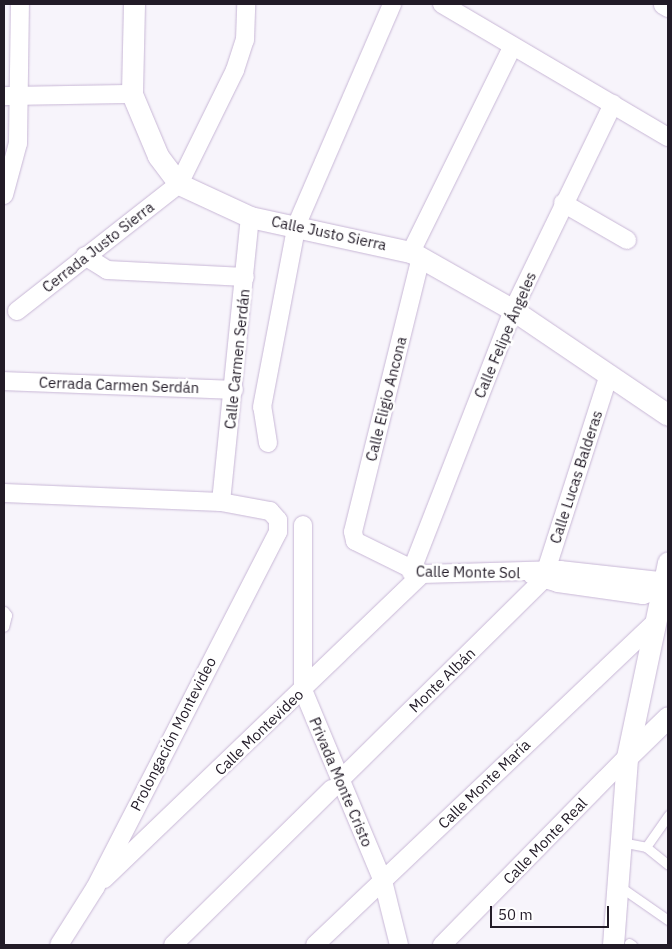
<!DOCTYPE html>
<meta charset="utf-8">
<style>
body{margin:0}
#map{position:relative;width:672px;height:949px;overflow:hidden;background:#f7f4fb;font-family:"IBM Plex Sans",sans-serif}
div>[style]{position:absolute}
.roads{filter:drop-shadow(0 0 1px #c8b7d6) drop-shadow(0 0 1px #c8b7d6)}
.service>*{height:9px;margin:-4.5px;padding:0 4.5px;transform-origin:4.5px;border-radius:4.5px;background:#fff}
.minor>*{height:18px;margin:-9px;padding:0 9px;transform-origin:9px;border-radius:9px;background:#fff}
.tertiary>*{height:21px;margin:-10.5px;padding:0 10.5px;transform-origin:10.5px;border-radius:10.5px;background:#fff}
span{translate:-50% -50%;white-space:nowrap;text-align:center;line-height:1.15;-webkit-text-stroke:5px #fff;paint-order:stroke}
.street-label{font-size:15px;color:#221b27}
.frame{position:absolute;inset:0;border:5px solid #221b27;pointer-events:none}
.scale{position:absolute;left:490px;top:906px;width:119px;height:22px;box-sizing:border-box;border:2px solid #221b27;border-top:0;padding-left:6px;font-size:15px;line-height:18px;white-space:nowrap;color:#221b27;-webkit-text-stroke:4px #fff;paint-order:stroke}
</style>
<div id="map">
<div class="roads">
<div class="service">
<i style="left:4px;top:611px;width:5px;rotate:53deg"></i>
<i style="left:7px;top:615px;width:12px;rotate:104deg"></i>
<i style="left:621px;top:842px;width:25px;rotate:11deg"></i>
<i style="left:646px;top:847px;width:28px;rotate:39deg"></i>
<i style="left:646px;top:847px;width:39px;rotate:-55deg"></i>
<i style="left:619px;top:886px;width:60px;rotate:34.8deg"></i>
<i style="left:629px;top:943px;width:4px;rotate:34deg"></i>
</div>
<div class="minor">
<i style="left:442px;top:4px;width:262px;rotate:30.5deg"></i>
<i style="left:663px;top:5px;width:6px;rotate:31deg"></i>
<i style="left:4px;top:96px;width:128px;rotate:-0.9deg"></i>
<i style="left:4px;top:195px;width:54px;rotate:-74.9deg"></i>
<i style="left:18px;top:143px;width:139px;rotate:-89.2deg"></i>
<i style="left:563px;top:203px;width:74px;rotate:30deg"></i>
<i style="left:411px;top:252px;width:228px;rotate:-63.7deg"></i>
<i style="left:85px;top:256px;width:26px;rotate:32deg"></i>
<i style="left:107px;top:270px;width:138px;rotate:2.9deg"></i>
<i style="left:421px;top:257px;width:283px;rotate:103.9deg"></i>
<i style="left:353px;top:532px;width:9px;rotate:77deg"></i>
<i style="left:355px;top:541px;width:75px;rotate:26.2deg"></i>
<i style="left:422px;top:574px;width:138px;rotate:-1.7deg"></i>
<i style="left:560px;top:570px;width:109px;rotate:6.3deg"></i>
<i style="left:17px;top:311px;width:206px;rotate:-38.1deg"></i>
<i style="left:179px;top:184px;width:127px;rotate:-63.8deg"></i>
<i style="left:235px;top:70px;width:32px;rotate:-72deg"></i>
<i style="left:245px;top:40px;width:36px;rotate:-88deg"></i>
<i style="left:4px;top:381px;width:230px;rotate:2.2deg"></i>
<i style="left:268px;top:443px;width:36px;rotate:-99deg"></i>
<i style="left:262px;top:407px;width:186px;rotate:-79.2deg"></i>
<i style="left:297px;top:224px;width:240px;rotate:-66.6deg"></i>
<i style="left:4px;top:493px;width:217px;rotate:2.4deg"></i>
<i style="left:221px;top:502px;width:50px;rotate:10.4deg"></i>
<i style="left:270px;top:511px;width:12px;rotate:48deg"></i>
<i style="left:278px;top:520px;width:12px;rotate:90deg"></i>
<i style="left:278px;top:532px;width:400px;rotate:117.2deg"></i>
<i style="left:95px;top:888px;width:67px;rotate:122.3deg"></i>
<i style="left:221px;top:502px;width:286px;rotate:-84.2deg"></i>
<i style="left:303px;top:525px;width:165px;rotate:90deg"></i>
<i style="left:303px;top:690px;width:207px;rotate:67.3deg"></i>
<i style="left:383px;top:881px;width:66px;rotate:76deg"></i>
<i style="left:411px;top:572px;width:281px;rotate:-68.7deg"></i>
<i style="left:513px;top:310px;width:229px;rotate:-64.1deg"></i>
<i style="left:532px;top:575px;width:27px;rotate:17deg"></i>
<i style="left:558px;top:583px;width:86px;rotate:8deg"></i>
<i style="left:643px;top:595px;width:27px;rotate:-20deg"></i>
<i style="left:340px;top:780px;width:285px;rotate:-44.6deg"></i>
<i style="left:543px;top:580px;width:215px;rotate:-72.2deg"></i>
<i style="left:104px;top:879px;width:441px;rotate:-43.8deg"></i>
<i style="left:173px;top:945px;width:223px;rotate:-44.5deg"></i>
<i style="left:315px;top:945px;width:466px;rotate:-43.5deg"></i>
<i style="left:442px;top:945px;width:264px;rotate:-45.5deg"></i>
</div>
<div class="tertiary">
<i style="left:134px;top:4px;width:90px;rotate:91.3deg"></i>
<i style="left:132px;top:94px;width:67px;rotate:67.2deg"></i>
<i style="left:158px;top:156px;width:35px;rotate:53deg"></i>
<i style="left:179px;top:184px;width:78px;rotate:24.9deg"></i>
<i style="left:250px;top:217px;width:165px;rotate:12.3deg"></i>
<i style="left:411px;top:252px;width:117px;rotate:29.6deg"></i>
<i style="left:513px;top:310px;width:187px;rotate:34.1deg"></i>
<i style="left:627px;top:757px;width:57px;rotate:-44.3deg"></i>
<i style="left:613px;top:945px;width:189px;rotate:-85.7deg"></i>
<i style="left:627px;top:757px;width:199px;rotate:-78.1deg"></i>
</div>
</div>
<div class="street-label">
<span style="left:329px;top:233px;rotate:12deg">Calle Justo Sierra</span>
<span style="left:98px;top:247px;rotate:-38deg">Cerrada Justo Sierra</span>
<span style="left:505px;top:335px;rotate:-67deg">Calle Felipe Ángeles</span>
<span style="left:237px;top:359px;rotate:-84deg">Calle Carmen Serdán</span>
<span style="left:119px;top:385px;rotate:2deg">Cerrada Carmen Serdán</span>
<span style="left:386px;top:399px;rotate:-76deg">Calle Eligio Ancona</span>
<span style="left:576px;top:477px;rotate:-72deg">Calle Lucas Balderas</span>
<span style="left:468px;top:572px;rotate:1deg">Calle Monte Sol</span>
<span style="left:442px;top:680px;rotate:-44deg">Monte Albán</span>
<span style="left:259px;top:732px;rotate:-44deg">Calle Montevideo</span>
<span style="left:173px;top:734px;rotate:-63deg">Prolongación Montevideo</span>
<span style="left:341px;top:782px;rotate:67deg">Privada Monte Cristo</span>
<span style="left:484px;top:784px;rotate:-44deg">Calle Monte María</span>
<span style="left:545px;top:841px;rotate:-46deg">Calle Monte Real</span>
</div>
<div class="frame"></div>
<div class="scale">50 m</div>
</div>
